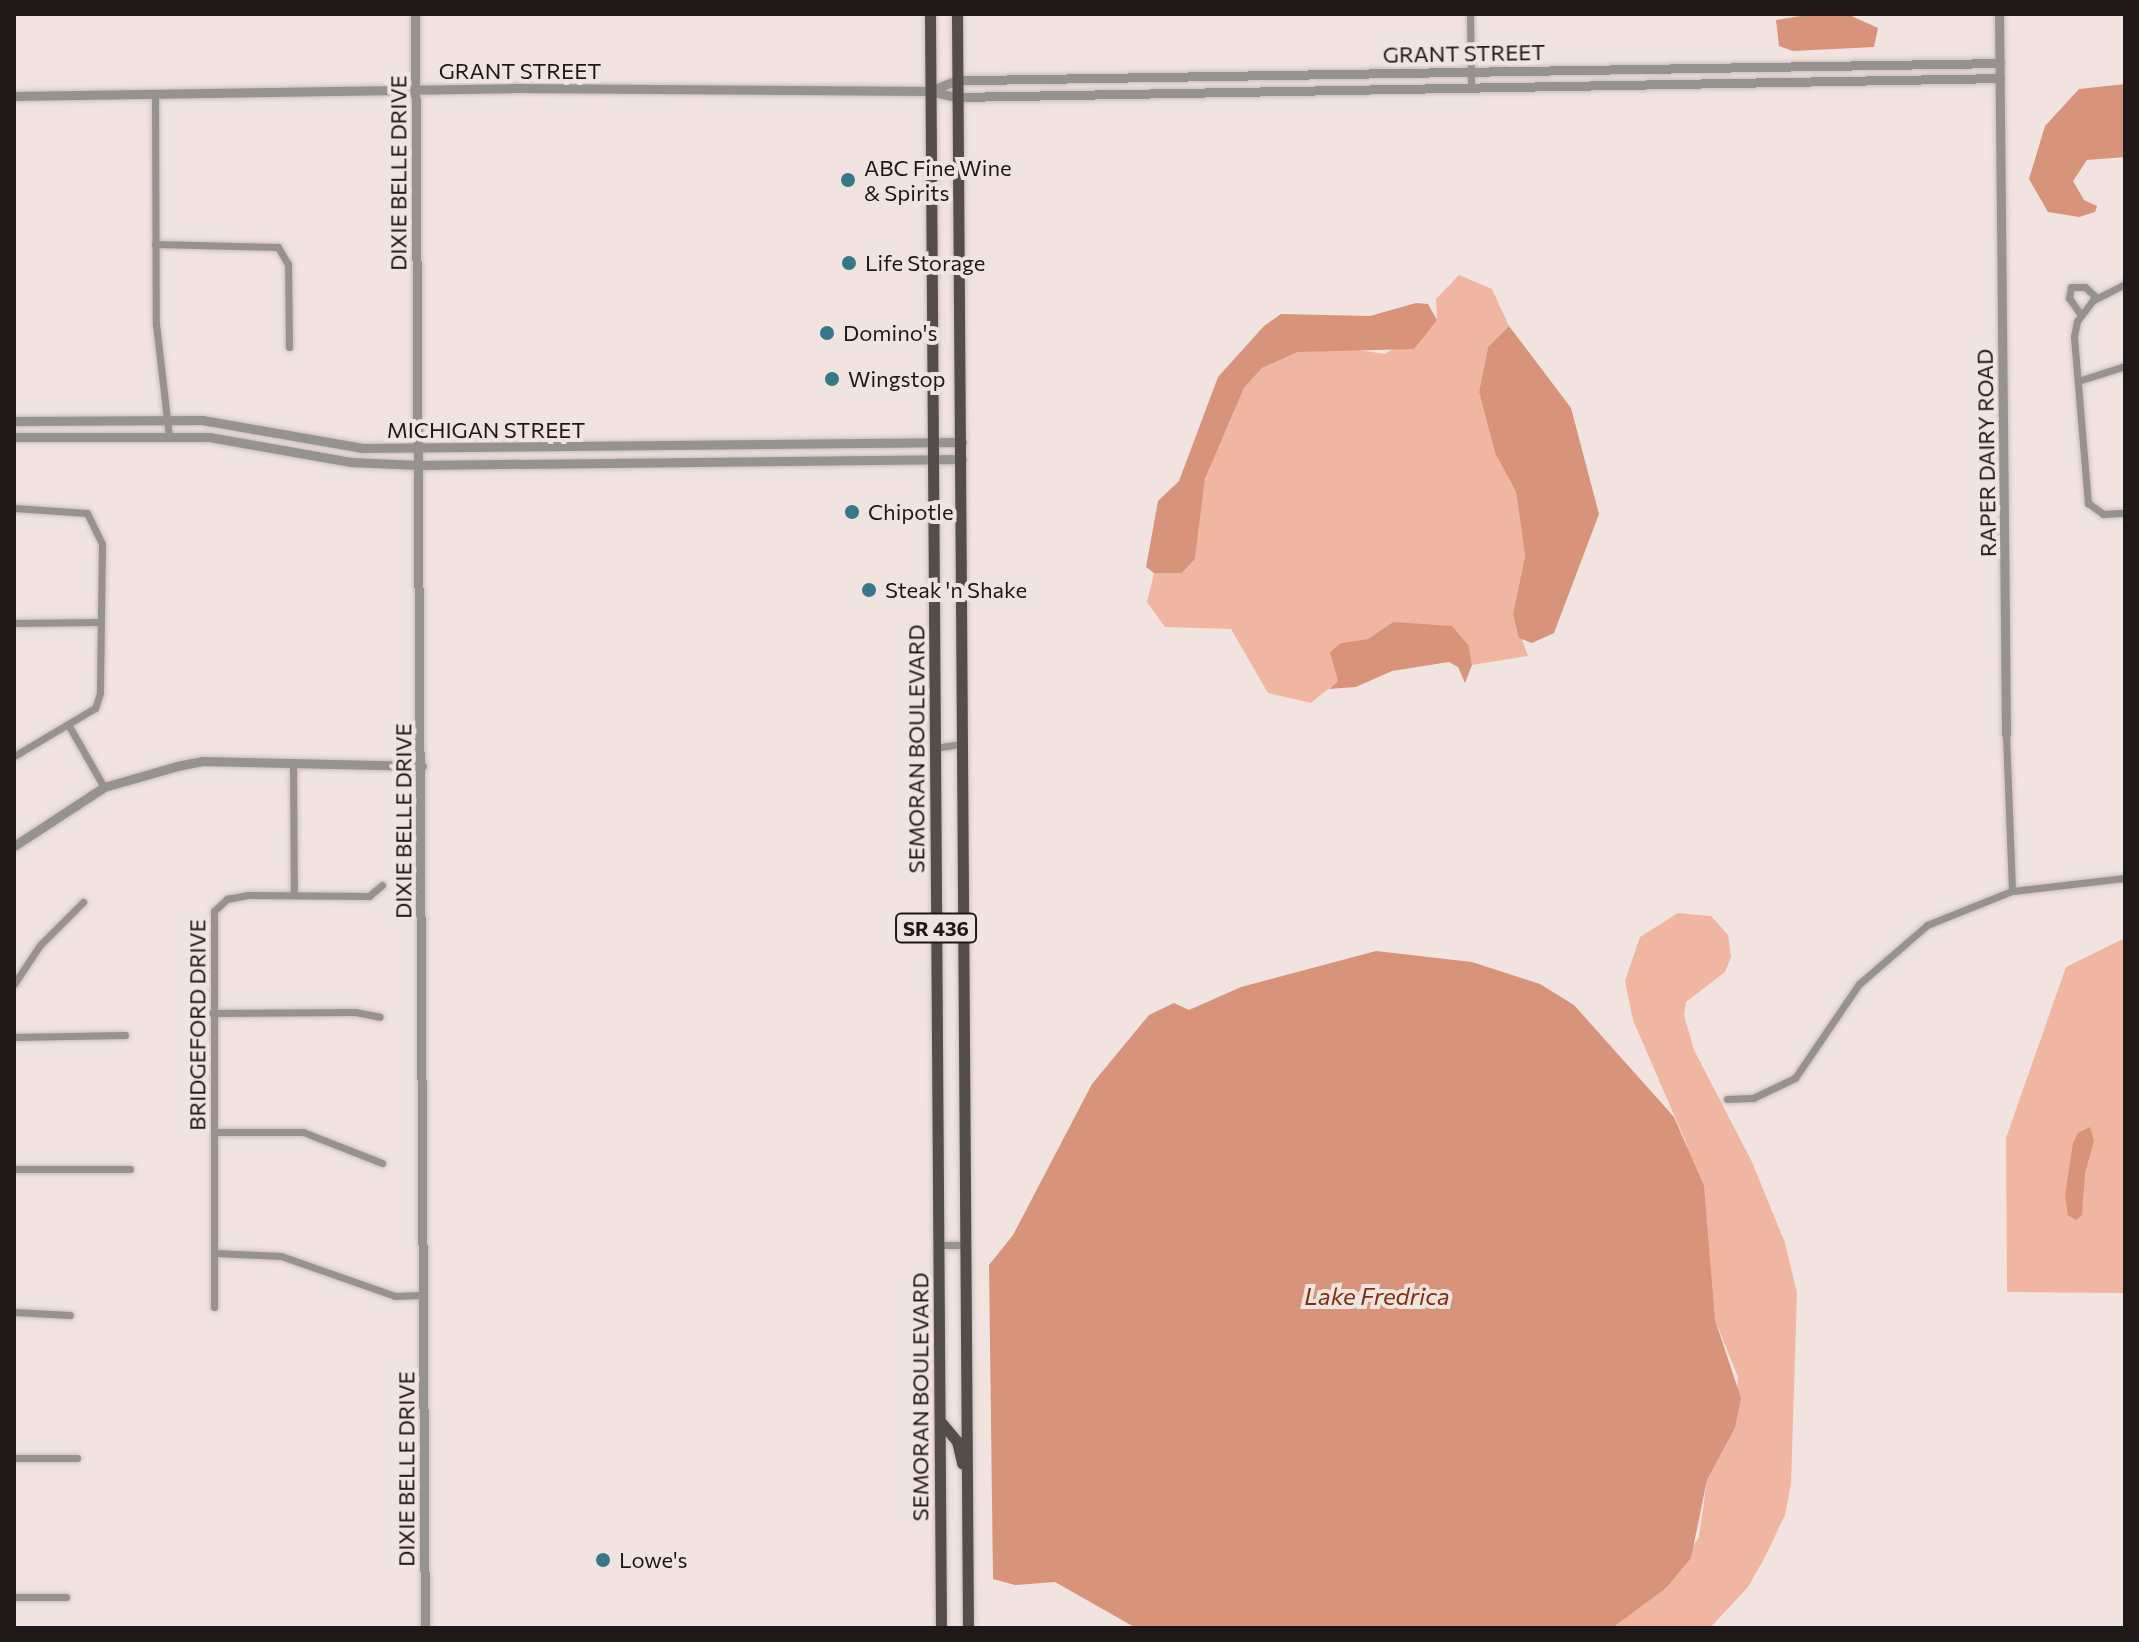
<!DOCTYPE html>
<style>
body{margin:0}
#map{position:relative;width:2139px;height:1642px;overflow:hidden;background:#f1e4e0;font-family:Commissioner,sans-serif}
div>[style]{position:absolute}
.green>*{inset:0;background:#f0b6a2}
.water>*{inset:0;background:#d8937b}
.roads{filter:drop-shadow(0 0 2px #cbbfbc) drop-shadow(0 0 2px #cbbfbc)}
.minor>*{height:7px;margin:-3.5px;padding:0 3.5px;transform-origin:3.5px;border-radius:3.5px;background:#979290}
.tertiary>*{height:9px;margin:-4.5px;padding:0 4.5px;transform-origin:4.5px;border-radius:4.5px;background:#979290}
.primary>*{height:11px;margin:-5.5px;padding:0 5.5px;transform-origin:5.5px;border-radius:5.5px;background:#554d4a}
.dots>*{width:22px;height:22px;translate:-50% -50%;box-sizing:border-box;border:4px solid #f1e4e0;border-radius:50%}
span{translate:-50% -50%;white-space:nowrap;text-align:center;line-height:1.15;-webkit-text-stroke:8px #f1e4e0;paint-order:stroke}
.shield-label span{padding:2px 6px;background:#f1e4e0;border:2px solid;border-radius:6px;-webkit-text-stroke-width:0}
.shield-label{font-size:20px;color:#1e1918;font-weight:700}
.street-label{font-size:22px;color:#1e1918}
.poi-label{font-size:22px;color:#1e1918}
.left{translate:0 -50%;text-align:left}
.water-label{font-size:24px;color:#802e0d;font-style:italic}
.frame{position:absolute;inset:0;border:16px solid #1e1918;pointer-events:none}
</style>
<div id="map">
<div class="green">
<i style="clip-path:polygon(1459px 275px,1492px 289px,1509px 326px,1488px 347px,1479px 392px,1495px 453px,1516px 492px,1525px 556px,1513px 614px,1528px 656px,1472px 665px,1469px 646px,1393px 622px,1368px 639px,1341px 643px,1338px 681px,1311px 703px,1268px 693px,1231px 629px,1165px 627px,1147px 602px,1154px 573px,1182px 573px,1195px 559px,1205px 479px,1244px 388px,1262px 368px,1298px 352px,1353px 349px,1385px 354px,1437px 320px,1436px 299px)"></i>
<i style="clip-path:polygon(1678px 913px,1711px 916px,1728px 935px,1731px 957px,1725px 972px,1686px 1002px,1684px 1015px,1694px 1050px,1752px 1162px,1785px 1243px,1797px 1293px,1791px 1484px,1785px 1515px,1765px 1557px,1748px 1587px,1710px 1628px,1612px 1628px,1665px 1589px,1699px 1537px,1707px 1480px,1735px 1428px,1738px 1377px,1715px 1320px,1687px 1145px,1633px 1020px,1625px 981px,1640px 937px)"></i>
<i style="clip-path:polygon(2125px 938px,2125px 1293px,2007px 1292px,2006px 1138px,2066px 967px)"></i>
</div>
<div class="water">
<i style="clip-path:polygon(1812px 14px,1847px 14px,1878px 28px,1874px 47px,1793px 51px,1779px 46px,1776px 20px)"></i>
<i style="clip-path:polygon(2125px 84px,2125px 157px,2087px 160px,2073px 181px,2084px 200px,2097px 206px,2095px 212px,2079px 217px,2048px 212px,2029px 179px,2045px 126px,2079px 89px)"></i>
<i style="clip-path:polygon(1416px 303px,1428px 304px,1437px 320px,1414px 349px,1298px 352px,1262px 368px,1244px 388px,1205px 479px,1195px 559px,1182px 573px,1154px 573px,1146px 567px,1158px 501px,1179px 481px,1218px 377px,1264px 326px,1281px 314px,1370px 316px)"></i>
<i style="clip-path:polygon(1509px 326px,1571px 408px,1599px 514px,1554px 633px,1532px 643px,1519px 638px,1513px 614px,1525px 556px,1516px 492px,1495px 453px,1479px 392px,1488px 347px)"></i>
<i style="clip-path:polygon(1393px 622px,1452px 626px,1469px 646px,1472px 665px,1465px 683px,1458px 667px,1449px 662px,1392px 671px,1356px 687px,1329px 689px,1338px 681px,1330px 652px,1341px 643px,1368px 639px)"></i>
<i style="clip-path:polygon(1376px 951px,1472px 962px,1540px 984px,1574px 1005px,1674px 1117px,1704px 1186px,1715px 1320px,1741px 1398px,1735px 1428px,1707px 1480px,1691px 1558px,1665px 1589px,1612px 1628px,1136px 1628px,1055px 1582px,1015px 1585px,993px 1579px,989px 1265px,1013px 1235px,1092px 1084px,1149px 1015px,1174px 1003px,1189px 1010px,1241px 987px)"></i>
<i style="clip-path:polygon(2090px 1127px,2094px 1141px,2085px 1173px,2082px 1215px,2076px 1220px,2068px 1215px,2065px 1195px,2073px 1143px,2078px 1133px)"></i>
</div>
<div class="roads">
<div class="minor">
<i style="left:1470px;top:14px;width:73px;rotate:89.2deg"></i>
<i style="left:155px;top:94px;width:230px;rotate:89.8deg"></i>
<i style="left:156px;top:324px;width:113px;rotate:83.4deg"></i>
<i style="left:155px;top:244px;width:123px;rotate:1.4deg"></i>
<i style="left:278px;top:247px;width:20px;rotate:60deg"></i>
<i style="left:288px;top:264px;width:83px;rotate:89.3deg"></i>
<i style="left:2125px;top:284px;width:36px;rotate:153deg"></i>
<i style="left:2093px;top:300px;width:26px;rotate:127deg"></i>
<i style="left:2077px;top:321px;width:16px;rotate:101deg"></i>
<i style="left:2074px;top:337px;width:167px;rotate:85.2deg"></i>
<i style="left:2088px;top:503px;width:19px;rotate:36deg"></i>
<i style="left:2103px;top:514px;width:22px;rotate:-3deg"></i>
<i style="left:2081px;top:315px;width:21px;rotate:-125deg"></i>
<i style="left:2069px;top:298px;width:11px;rotate:-80deg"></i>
<i style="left:2071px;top:287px;width:14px"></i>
<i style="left:2085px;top:287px;width:16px;rotate:43deg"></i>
<i style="left:2078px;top:381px;width:49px;rotate:-17.7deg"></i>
<i style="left:14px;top:508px;width:73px;rotate:3.9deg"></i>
<i style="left:87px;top:513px;width:34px;rotate:64deg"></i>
<i style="left:102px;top:544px;width:149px;rotate:90.8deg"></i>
<i style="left:100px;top:693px;width:16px;rotate:108deg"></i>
<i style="left:95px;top:708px;width:94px;rotate:149.3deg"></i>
<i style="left:14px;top:623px;width:85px;rotate:-0.7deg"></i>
<i style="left:69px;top:726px;width:70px;rotate:60.2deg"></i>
<i style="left:2006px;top:734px;width:157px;rotate:87.8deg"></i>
<i style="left:935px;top:748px;width:26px;rotate:-9deg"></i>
<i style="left:293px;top:764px;width:131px;rotate:89.6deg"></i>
<i style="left:14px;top:984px;width:47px;rotate:-56.3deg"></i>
<i style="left:40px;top:945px;width:61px;rotate:-45deg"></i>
<i style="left:212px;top:1013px;width:143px;rotate:-0.4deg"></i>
<i style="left:355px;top:1012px;width:25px;rotate:11deg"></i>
<i style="left:14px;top:1037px;width:111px;rotate:-1deg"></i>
<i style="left:1727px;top:1099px;width:26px;rotate:-2deg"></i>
<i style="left:1753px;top:1098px;width:47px;rotate:-25.5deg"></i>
<i style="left:1795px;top:1078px;width:114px;rotate:-55.8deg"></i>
<i style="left:1859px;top:984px;width:90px;rotate:-40.9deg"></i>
<i style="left:1927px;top:925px;width:92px;rotate:-21.8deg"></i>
<i style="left:2012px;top:891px;width:114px;rotate:-6.6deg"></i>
<i style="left:214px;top:1132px;width:89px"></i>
<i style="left:303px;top:1132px;width:85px;rotate:21.4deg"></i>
<i style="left:14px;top:1169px;width:116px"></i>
<i style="left:938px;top:1245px;width:27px"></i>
<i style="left:215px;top:1253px;width:66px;rotate:2.6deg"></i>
<i style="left:281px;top:1256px;width:121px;rotate:19.3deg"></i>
<i style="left:395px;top:1296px;width:26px;rotate:-2deg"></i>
<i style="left:214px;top:1307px;width:396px;rotate:-90deg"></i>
<i style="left:214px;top:911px;width:18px;rotate:-43deg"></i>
<i style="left:227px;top:899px;width:21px;rotate:-11deg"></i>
<i style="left:248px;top:895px;width:121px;rotate:0.5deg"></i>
<i style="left:369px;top:896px;width:17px;rotate:-40deg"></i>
<i style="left:14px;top:1312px;width:56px;rotate:3.1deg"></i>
<i style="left:14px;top:1458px;width:63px"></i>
<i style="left:14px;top:1597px;width:52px"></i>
</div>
<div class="tertiary">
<i style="left:415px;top:14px;width:1614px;rotate:89.65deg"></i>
<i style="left:1999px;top:14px;width:720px;rotate:89.44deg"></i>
<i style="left:930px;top:91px;width:29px;rotate:-22deg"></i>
<i style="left:957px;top:80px;width:20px"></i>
<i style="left:977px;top:80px;width:1023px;rotate:-0.95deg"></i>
<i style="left:14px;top:96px;width:497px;rotate:-0.9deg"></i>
<i style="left:511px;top:88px;width:419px;rotate:0.4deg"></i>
<i style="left:930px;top:91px;width:28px;rotate:13deg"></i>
<i style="left:957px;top:97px;width:1043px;rotate:-1.04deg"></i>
<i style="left:14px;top:421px;width:188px;rotate:-0.3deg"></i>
<i style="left:202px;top:420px;width:163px;rotate:9.9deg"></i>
<i style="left:363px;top:448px;width:599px;rotate:-0.57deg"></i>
<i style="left:14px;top:437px;width:195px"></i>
<i style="left:209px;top:437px;width:144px;rotate:10deg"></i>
<i style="left:351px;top:462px;width:68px;rotate:2.5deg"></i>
<i style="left:419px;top:465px;width:543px;rotate:-0.63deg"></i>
<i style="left:14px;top:846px;width:108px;rotate:-33.2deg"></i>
<i style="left:104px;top:787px;width:76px;rotate:-16deg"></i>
<i style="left:177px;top:766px;width:25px;rotate:-11deg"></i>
<i style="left:202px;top:761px;width:220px;rotate:1.3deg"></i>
</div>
<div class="primary">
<i style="left:930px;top:14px;width:1614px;rotate:89.61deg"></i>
<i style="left:957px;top:14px;width:1614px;rotate:89.61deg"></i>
<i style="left:940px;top:1421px;width:26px;rotate:50deg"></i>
<i style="left:957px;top:1441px;width:23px;rotate:77deg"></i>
</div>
</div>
<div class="dots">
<i style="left:848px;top:180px;background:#36778a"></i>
<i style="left:849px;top:263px;background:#36778a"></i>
<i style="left:827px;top:333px;background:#36778a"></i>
<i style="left:832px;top:379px;background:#36778a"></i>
<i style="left:852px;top:512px;background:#36778a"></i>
<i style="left:869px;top:590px;background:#36778a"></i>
<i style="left:603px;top:1560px;background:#36778a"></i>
</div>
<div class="shield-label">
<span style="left:936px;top:928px">SR 436</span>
</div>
<div class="street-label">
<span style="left:1464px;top:53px;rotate:-1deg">GRANT STREET</span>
<span style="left:520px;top:71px">GRANT STREET</span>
<span style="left:398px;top:173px;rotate:-90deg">DIXIE BELLE DRIVE</span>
<span style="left:486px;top:430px">MICHIGAN STREET</span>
<span style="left:1986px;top:453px;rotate:-91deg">RAPER DAIRY ROAD</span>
<span style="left:916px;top:749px;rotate:-90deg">SEMORAN BOULEVARD</span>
<span style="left:403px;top:821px;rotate:-90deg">DIXIE BELLE DRIVE</span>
<span style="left:197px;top:1025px;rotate:-90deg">BRIDGEFORD DRIVE</span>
<span style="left:920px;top:1397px;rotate:-90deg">SEMORAN BOULEVARD</span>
<span style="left:406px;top:1469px;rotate:-90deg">DIXIE BELLE DRIVE</span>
</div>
<div class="poi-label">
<span class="left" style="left:864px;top:180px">ABC Fine Wine<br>&amp; Spirits</span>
<span class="left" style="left:865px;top:263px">Life Storage</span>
<span class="left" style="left:843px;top:333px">Domino's</span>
<span class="left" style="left:848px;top:379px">Wingstop</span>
<span class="left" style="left:868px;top:512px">Chipotle</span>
<span class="left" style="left:885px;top:590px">Steak 'n Shake</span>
<span class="left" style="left:619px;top:1560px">Lowe's</span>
</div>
<div class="water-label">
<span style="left:1377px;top:1296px">Lake Fredrica</span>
</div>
<div class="frame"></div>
</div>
